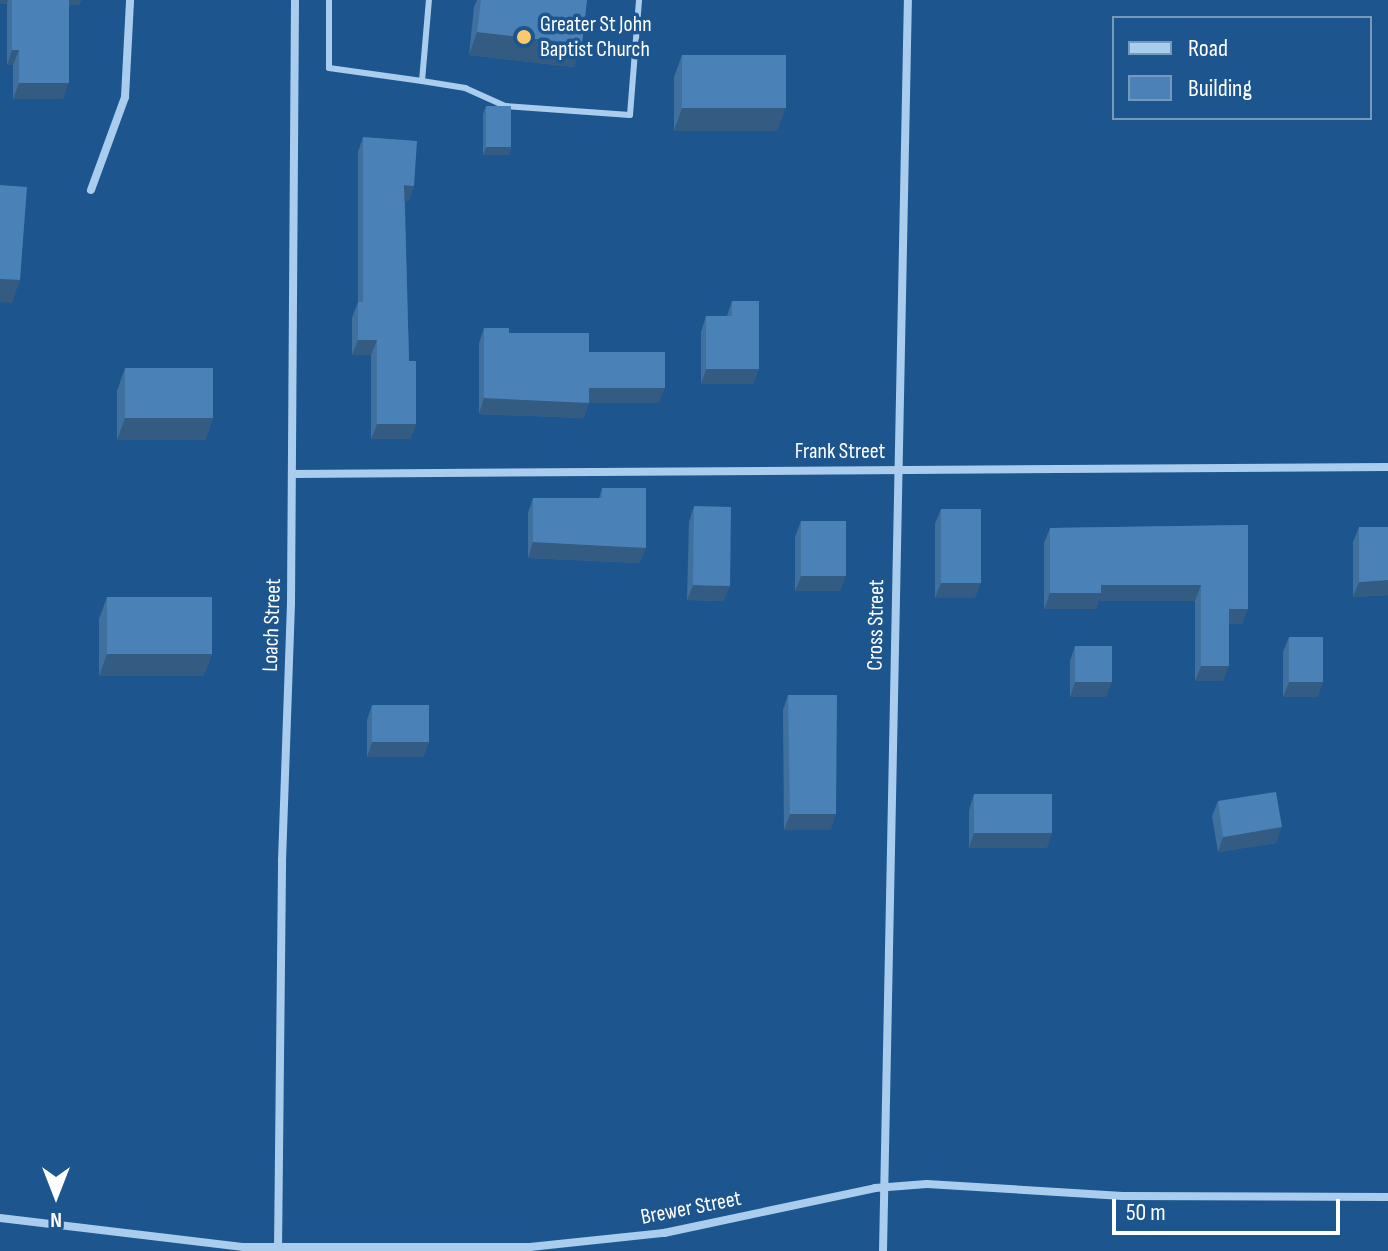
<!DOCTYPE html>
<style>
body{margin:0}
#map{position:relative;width:1388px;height:1251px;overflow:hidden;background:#1d568e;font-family:"Sofia Sans Condensed",sans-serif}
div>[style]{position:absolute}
.service>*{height:6px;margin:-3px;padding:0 3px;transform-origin:3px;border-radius:3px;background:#abcded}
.minor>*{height:8px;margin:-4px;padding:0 4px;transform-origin:4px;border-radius:4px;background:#abcded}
.wall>*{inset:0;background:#40709e}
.shaded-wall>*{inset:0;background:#345b81}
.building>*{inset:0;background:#4a82b8}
.dots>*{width:22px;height:22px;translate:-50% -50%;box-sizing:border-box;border:4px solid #1d568e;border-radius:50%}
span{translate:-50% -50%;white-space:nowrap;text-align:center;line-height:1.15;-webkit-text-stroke:7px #1d568e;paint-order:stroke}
.poi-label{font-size:22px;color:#fff}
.left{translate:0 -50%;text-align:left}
.street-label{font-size:22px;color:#fff}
.legend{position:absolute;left:1112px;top:16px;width:260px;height:104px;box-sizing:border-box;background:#1d568e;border:2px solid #779abb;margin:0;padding:10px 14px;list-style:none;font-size:24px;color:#fff}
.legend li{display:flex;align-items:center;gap:16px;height:40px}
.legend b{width:40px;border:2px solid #779abb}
.north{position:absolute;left:16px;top:1155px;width:80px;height:80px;-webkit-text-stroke:6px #1d568e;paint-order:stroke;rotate:180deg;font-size:22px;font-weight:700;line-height:32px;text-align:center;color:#fff}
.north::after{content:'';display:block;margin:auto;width:28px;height:36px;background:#fff;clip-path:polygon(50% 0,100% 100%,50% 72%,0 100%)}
.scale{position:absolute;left:1112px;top:1199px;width:228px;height:36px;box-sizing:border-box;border:4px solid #fff;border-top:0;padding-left:10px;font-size:24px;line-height:28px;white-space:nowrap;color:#fff;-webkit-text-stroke:6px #1d568e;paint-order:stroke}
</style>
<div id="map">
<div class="service">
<i style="left:329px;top:0;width:68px;rotate:90deg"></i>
<i style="left:329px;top:68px;width:94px;rotate:8deg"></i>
<i style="left:422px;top:81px;width:81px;rotate:-85.1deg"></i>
<i style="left:422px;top:81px;width:44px;rotate:9.2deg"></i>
<i style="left:465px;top:88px;width:44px;rotate:24.2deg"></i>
<i style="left:505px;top:106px;width:125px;rotate:4.1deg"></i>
<i style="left:630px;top:115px;width:115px;rotate:-85.5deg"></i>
</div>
<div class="minor">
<i style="left:91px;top:190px;width:99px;rotate:-69.9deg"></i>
<i style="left:125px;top:97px;width:97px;rotate:-87deg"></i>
<i style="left:292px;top:474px;width:1096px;rotate:-0.37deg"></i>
<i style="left:0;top:1218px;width:246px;rotate:6.8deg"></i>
<i style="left:244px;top:1247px;width:286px"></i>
<i style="left:530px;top:1247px;width:135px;rotate:-6deg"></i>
<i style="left:664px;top:1233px;width:216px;rotate:-12deg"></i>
<i style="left:875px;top:1188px;width:52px;rotate:-4.4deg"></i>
<i style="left:927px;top:1184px;width:196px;rotate:3.5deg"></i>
<i style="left:1123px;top:1196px;width:265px;rotate:0.2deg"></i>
<i style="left:278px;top:1250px;width:389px;rotate:-89.4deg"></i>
<i style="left:282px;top:861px;width:259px;rotate:-88deg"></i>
<i style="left:291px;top:602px;width:602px;rotate:-89.62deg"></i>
<i style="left:883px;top:1251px;width:1251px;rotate:-88.86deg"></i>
</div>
<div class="wall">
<i style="clip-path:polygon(0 0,81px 0,79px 5px,69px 5px,63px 99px,13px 99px,13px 65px,7px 65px,7px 4px,0 4px)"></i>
<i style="clip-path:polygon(477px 0,587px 0,574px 67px,469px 55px,474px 7px)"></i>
<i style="clip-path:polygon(682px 55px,777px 131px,674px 131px,674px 77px)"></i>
<i style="clip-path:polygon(486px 106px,511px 147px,509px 155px,483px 155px,483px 114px)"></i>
<i style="clip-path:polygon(363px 137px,414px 186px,408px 201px,405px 201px,409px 361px,416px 424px,410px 439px,371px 439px,371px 355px,352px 355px,352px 318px,358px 302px,358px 152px)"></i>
<i style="clip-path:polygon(732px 301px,753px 384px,701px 384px,701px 332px,706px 316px,727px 316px)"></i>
<i style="clip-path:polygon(484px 328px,589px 352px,659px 403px,589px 403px,583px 418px,479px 414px,479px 343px)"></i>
<i style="clip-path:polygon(125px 368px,213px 418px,205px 440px,117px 440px,117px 391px)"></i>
<i style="clip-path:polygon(602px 488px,640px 563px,528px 558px,528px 513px,533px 498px,599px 498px)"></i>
<i style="clip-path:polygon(694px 506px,724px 601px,687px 600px,689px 522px)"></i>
<i style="clip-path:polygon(941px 509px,975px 598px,935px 598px,935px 524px)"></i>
<i style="clip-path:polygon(801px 521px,840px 591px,795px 591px,795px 537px)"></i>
<i style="clip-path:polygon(1248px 525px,1242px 624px,1229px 624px,1223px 681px,1195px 681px,1195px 601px,1098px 601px,1096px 609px,1044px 609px,1044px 543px,1050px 528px)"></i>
<i style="clip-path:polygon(1359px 527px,1388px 527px,1388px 595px,1353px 597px,1353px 542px)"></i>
<i style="clip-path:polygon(107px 597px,212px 654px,203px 676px,99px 676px,99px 619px)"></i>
<i style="clip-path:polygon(1289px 637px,1318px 697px,1283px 697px,1283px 652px)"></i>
<i style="clip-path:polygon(1075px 646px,1106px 697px,1070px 697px,1070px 661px)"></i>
<i style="clip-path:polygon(788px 695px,831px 830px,784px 830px,783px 710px)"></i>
<i style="clip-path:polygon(372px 705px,429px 742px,423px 757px,367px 757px,367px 720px)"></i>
<i style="clip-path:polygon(974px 794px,1047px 848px,969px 848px,969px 810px)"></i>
<i style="clip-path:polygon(1218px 801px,1276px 843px,1218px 852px,1212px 816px)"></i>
</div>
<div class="shaded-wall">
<i style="clip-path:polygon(0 0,8px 0,7px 4px,0 4px)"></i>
<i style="clip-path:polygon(65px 0,81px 0,79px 5px,63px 5px)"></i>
<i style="clip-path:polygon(477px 32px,582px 44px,574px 67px,469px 55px)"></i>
<i style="clip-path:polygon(12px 50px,19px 50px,13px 65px,7px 65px)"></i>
<i style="clip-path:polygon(19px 83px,69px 83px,63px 99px,13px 99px)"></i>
<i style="clip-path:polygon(682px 108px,786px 108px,777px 131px,674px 131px)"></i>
<i style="clip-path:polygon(486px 147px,511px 147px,509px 155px,483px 155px)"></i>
<i style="clip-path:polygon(404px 185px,414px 186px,408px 201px,399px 201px)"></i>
<i style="clip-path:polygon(0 279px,20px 280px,12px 303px,0 302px)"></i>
<i style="clip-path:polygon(358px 340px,377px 340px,371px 355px,352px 355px)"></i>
<i style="clip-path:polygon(706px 369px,759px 369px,753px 384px,701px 384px)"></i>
<i style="clip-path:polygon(589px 388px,665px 388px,659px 403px,589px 403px,583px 418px,479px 414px,484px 398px)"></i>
<i style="clip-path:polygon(125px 418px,213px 418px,205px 440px,117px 440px)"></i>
<i style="clip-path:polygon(377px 424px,416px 424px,410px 439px,371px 439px)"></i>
<i style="clip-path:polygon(533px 542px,646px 548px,640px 563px,528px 558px)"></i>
<i style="clip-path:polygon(801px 576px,846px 576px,840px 591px,795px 591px)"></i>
<i style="clip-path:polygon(1388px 580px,1388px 595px,1353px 597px,1359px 582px)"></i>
<i style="clip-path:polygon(941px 583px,981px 583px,975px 598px,935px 598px)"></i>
<i style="clip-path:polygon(693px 585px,730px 586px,724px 601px,687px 600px)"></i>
<i style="clip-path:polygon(1101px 585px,1201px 585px,1195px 601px,1098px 601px,1096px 609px,1044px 609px,1050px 593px)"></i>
<i style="clip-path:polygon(1229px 609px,1248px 609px,1242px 624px,1223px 624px)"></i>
<i style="clip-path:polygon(107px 654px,212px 654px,203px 676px,99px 676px)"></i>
<i style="clip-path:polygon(1201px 666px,1229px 666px,1223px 681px,1195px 681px)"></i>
<i style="clip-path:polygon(1075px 682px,1112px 682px,1106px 697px,1070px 697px)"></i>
<i style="clip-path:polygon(1289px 682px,1323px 682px,1318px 697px,1283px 697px)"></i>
<i style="clip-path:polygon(372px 742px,429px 742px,423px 757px,367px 757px)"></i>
<i style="clip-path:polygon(790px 814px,836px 814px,831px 830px,784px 830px)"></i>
<i style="clip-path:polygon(1282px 827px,1276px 843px,1218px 852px,1223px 837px)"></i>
<i style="clip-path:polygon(974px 833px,1052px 833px,1047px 848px,969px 848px)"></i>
</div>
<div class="building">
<i style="clip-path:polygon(12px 0,69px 0,69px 83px,19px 83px,19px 50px,12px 50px)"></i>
<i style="clip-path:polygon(481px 0,587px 0,582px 44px,477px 32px)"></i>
<i style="clip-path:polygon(682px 55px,786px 55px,786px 108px,682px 108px)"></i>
<i style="clip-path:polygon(486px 106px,511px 106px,511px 147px,486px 147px)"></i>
<i style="clip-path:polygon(363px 137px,417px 141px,414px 186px,404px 185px,409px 361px,416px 361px,416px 424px,377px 424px,377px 340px,358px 340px,358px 302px,363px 302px)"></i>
<i style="clip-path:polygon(0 185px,27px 187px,20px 280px,0 279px)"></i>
<i style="clip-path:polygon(732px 301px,759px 301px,759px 369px,706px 369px,706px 316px,732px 316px)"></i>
<i style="clip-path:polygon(484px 328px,509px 328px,509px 333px,589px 333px,589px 352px,665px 352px,665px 388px,589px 388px,589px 403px,484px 398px)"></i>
<i style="clip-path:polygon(125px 368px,213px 368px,213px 418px,125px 418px)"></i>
<i style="clip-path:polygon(602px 488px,646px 488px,646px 548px,533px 542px,533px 498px,602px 498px)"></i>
<i style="clip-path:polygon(694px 506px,731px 507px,730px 586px,693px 585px)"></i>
<i style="clip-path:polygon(941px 509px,981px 509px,981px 583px,941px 583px)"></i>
<i style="clip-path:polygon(801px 521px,846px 521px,846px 576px,801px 576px)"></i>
<i style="clip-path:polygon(1248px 525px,1248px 609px,1229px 609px,1229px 666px,1201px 666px,1201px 585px,1101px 585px,1101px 593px,1050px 593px,1050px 528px)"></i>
<i style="clip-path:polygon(1359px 527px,1388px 527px,1388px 580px,1359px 582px)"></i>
<i style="clip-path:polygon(107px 597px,212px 597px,212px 654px,107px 654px)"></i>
<i style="clip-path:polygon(1289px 637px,1323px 637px,1323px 682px,1289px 682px)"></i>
<i style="clip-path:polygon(1075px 646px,1112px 646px,1112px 682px,1075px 682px)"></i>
<i style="clip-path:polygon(788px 695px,837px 695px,836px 814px,790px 814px)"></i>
<i style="clip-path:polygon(372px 705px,429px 705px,429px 742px,372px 742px)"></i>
<i style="clip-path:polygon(1276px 792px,1282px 827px,1223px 837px,1218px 801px)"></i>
<i style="clip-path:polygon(974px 794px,1052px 794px,1052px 833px,974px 833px)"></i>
</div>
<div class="dots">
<i style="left:524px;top:37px;background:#fcc96a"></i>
</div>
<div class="poi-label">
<span class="left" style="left:540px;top:37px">Greater St John<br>Baptist Church</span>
</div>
<div class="street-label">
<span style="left:840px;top:452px">Frank Street</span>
<span style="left:272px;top:625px;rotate:-88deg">Loach Street</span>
<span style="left:876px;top:625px;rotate:-89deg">Cross Street</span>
<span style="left:691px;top:1208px;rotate:-11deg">Brewer Street</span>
</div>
<ul class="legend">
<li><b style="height:10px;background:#abcded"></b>Road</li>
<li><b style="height:22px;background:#4a82b8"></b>Building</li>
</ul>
<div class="north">N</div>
<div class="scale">50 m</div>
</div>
